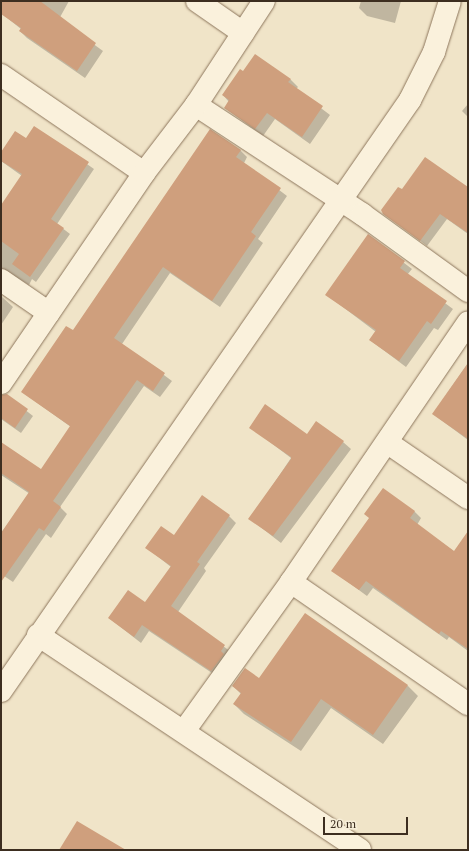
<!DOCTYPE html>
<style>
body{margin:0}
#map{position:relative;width:469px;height:851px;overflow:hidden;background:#f0e4c8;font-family:"PT Serif",serif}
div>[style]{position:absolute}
.shadow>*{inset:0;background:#0003}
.building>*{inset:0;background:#cf9f7d}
.roads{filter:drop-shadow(0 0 1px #8d765c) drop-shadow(0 0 1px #8d765c)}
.minor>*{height:22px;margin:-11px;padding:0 11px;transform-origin:11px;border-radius:11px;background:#faf1dc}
.tertiary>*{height:22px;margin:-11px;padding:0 11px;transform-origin:11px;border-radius:11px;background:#faf1dc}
span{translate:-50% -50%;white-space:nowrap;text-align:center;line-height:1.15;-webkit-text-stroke:3px #f7eed8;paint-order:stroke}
.frame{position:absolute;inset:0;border:2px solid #3d2e20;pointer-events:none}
.scale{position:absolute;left:323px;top:817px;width:85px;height:18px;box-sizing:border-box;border:2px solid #3d2e20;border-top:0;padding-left:5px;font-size:12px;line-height:14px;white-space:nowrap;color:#3d2e20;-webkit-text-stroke:3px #f7eed8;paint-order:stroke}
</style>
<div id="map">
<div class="shadow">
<i style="clip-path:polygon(8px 1px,69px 1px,59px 19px,103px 51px,85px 78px,27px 38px,20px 31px,21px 29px,1px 13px)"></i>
<i style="clip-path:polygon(361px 1px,401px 1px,395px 23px,367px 16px,359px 8px)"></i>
<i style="clip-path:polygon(290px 79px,298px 87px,296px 89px,330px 115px,310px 144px,275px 119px,263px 136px,225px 108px,229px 102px,223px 95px)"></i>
<i style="clip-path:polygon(468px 104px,468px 117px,462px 111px)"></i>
<i style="clip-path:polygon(34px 127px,94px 169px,57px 224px,70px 234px,36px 282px,32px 279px,29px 285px,9px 273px,1px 277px,1px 207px,22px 176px,1px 161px,1px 154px,26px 140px)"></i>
<i style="clip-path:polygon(240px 150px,247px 157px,244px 163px,287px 196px,258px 239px,263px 243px,220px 307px,170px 273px,122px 344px,172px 381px,160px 397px,144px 386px,60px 507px,67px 514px,51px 538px,46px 534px,13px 582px,1px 574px,1px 533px,30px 494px,1px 475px,1px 444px,42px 471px,71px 427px,22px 392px,73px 331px)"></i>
<i style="clip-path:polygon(468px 189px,468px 234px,447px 219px,427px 246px,389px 216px,402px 191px)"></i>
<i style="clip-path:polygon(369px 236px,412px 269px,407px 275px,453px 309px,438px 330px,434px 328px,406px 367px,370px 340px,376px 332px,327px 295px)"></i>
<i style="clip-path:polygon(1px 296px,13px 307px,1px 325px)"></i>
<i style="clip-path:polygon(468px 363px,468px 440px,433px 414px)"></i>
<i style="clip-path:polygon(1px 395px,6px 395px,33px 416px,21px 433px,1px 419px)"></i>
<i style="clip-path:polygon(250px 427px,343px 442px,351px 449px,281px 543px,250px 519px,291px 458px)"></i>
<i style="clip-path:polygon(414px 511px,421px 518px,417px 525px,455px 552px,468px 533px,468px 651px,449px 637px,447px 640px,373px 588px,367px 596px,333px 571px)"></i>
<i style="clip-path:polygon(229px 516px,236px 523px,204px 568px,206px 571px,178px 612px,231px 652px,218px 677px,149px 631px,141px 643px,109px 618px,146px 603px,171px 567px,147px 548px)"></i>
<i style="clip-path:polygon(305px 614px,408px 686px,418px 696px,383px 744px,331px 708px,301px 751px,244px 714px,234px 704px,241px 694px,233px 686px,259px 680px)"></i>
</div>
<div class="building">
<i style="clip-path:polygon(1px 1px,40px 1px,96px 43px,77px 71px,19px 31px,21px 28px,1px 14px)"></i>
<i style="clip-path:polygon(255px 54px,291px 79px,288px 82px,323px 106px,302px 137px,267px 113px,255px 129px,224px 108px,229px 100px,222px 95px,240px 69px,243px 71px)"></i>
<i style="clip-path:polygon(34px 126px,89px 162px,51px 219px,64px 228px,30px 277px,12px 264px,19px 254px,1px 241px,1px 205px,22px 174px,1px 161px,1px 152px,15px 131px,26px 138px)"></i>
<i style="clip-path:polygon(210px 129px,241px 150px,236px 157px,281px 188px,251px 232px,256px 236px,212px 301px,163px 267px,114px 338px,165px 373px,153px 391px,137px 380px,53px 501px,61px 507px,44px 531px,39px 528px,1px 582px,1px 533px,29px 492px,1px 473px,1px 442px,41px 469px,70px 426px,21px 392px,66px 326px,73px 330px)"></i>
<i style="clip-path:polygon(425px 157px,468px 187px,468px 233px,440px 214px,420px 241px,383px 214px,381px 210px,398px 187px,402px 189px)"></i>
<i style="clip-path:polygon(368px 234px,405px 261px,400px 268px,447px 301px,431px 324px,427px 321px,399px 361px,369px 340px,376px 330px,325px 295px)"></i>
<i style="clip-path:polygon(468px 363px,468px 439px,432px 414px)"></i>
<i style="clip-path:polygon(7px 394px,28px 409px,15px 428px,1px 418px,1px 395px)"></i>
<i style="clip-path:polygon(265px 404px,307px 434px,316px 421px,344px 441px,273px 536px,248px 519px,291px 459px,291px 457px,249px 428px)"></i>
<i style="clip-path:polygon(383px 488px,415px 511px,410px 518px,454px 551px,468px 531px,468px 649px,441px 631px,439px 634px,366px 581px,359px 590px,331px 571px,369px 518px,364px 514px)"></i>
<i style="clip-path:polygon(202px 495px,230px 515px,197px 562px,200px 564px,171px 606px,225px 645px,221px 651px,224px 654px,211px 671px,142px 625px,134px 637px,108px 618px,128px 590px,145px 602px,171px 566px,145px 548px,161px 526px,174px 535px)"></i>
<i style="clip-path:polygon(305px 613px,408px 685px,373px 735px,321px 699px,291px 742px,233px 704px,241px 693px,232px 686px,245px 668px,259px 678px)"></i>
<i style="clip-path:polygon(77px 821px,126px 850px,59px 850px)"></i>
</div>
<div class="roads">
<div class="minor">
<i style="left:197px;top:1px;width:56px;rotate:34.8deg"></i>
<i style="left:1px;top:75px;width:173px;rotate:34.4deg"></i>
<i style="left:196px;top:105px;width:199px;rotate:33.3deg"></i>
<i style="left:362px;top:214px;width:131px;rotate:36deg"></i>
<i style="left:1px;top:280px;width:58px;rotate:34.5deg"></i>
<i style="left:1px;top:383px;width:254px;rotate:-55.7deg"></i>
<i style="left:144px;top:173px;width:86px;rotate:-52.6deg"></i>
<i style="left:196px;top:105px;width:124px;rotate:-56.8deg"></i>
<i style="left:388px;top:443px;width:97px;rotate:34.5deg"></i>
<i style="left:291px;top:582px;width:215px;rotate:34.6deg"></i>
<i style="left:38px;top:635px;width:387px;rotate:33.7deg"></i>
<i style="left:184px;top:731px;width:183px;rotate:-54.3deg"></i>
<i style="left:291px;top:582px;width:314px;rotate:-55.7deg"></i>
</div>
<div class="tertiary">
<i style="left:1px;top:691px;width:719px;rotate:-55.31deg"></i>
<i style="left:410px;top:100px;width:54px;rotate:-63.4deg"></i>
<i style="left:434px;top:52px;width:53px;rotate:-72.6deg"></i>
</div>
</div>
<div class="frame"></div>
<div class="scale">20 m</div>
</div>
